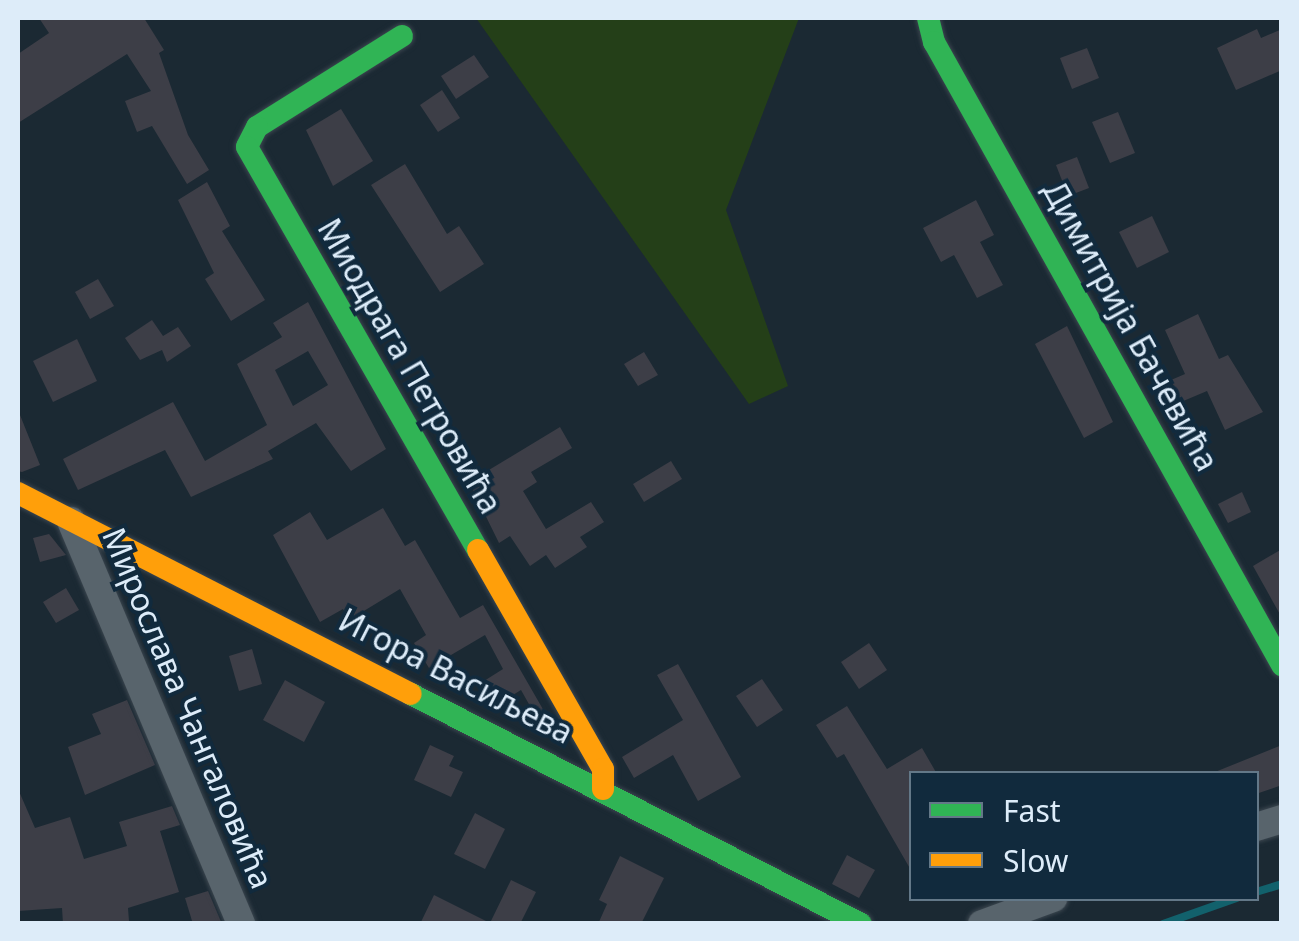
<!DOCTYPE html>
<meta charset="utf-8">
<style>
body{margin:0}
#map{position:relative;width:1299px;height:941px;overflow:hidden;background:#1b2933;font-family:"Noto Sans",sans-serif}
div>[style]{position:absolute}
.green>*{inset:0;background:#243f18}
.stream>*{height:8px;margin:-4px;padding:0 4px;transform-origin:4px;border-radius:4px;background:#12616c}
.building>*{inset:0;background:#3d3e47}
.roads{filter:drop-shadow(0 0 2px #3b464f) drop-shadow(0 0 2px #3b464f)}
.street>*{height:28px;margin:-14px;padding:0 14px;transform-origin:14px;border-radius:14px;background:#58646c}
.fast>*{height:22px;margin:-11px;padding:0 11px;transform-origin:11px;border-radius:11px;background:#30b455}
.slow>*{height:22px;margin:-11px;padding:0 11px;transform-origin:11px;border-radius:11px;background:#ff9f0a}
span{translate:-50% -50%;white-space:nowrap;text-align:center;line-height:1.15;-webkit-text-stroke:8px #112a3d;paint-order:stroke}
.street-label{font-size:32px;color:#ddecf9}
.frame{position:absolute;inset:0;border:20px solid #ddecf9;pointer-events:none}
.legend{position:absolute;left:909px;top:771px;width:350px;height:130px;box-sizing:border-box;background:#112a3d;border:2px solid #637888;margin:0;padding:12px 18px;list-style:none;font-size:30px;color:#ddecf9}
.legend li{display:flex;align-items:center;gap:20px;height:50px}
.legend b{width:50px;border:2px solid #637888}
</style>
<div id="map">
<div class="green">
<i style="clip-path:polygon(476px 18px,799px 18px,726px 210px,788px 386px,749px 404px)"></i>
</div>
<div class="stream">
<i style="left:1256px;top:892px;width:27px;rotate:-17deg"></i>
<i style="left:1163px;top:924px;width:78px;rotate:-19.4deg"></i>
</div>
<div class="building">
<i style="clip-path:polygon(39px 18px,144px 18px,164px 50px,159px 53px,188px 135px,209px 170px,187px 184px,152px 126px,137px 132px,125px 101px,151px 91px,127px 54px,18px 123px,18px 54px,49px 33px)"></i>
<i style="clip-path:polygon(1257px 29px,1261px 38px,1282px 29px,1282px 70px,1236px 90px,1217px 48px)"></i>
<i style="clip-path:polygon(1087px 48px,1099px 78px,1072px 89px,1060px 58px)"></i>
<i style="clip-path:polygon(474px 55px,489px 77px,456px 99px,441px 76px)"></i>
<i style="clip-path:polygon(442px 90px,460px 118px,438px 132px,420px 105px)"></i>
<i style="clip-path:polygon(341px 109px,373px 161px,333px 186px,306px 130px)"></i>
<i style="clip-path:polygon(1118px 112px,1135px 153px,1110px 163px,1092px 122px)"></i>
<i style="clip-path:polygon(1077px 157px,1089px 188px,1068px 196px,1056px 165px)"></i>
<i style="clip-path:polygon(405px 164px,447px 234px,459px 226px,484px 264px,440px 292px,371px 185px)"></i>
<i style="clip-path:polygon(207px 182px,230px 226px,222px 231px,265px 300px,231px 321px,205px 279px,214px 273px,178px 200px)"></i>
<i style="clip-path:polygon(976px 200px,994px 235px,980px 242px,1003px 285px,977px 298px,954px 255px,941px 262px,923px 228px)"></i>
<i style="clip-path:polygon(1152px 216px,1169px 252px,1137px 268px,1119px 232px)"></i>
<i style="clip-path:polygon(98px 279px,114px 306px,90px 319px,75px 292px)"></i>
<i style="clip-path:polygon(evenodd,308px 302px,386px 449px,351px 471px,316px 423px,268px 451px,273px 459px,191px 497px,165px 450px,78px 490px,63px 459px,173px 402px,205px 461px,267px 425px,237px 364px,282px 337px,273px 323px,308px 302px,308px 351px,328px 385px,293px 406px,275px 370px,308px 351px)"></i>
<i style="clip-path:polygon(1198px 314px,1219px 359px,1228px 355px,1263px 412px,1225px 430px,1207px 391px,1181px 402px,1171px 380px,1185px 374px,1165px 330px)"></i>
<i style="clip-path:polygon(152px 320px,163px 336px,178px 327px,191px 346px,167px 362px,162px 350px,140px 360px,125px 338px)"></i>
<i style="clip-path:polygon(1067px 326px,1113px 422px,1084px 438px,1035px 344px)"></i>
<i style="clip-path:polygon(77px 339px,97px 381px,53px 402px,33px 361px)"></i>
<i style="clip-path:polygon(644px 352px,658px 375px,638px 386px,624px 364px)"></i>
<i style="clip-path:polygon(18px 410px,40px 465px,22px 472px,18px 471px)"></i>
<i style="clip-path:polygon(560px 427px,572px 448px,531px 472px,537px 482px,523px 491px,546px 529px,591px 502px,604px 522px,580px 537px,587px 547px,555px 568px,546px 555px,530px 566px,510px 536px,499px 543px,469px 482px)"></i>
<i style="clip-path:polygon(671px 461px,682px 479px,644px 502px,633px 484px)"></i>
<i style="clip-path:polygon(1242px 492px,1251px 512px,1228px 523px,1218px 504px)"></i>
<i style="clip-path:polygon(383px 508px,405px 546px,415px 540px,460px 618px,483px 605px,548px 718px,539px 722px,521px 690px,498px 704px,484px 681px,503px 669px,485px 635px,429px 668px,414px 643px,426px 635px,400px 589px,349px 620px,343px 609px,320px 622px,273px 535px,310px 512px,327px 540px)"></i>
<i style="clip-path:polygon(49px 534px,66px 555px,40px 562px,33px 538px)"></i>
<i style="clip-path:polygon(1282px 549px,1282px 618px,1253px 566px)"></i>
<i style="clip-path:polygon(66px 588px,79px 610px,56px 623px,43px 602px)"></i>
<i style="clip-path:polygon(869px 643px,887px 670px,859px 689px,841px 662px)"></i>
<i style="clip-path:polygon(252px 649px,262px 684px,239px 691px,229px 656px)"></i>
<i style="clip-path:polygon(678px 664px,741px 777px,698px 801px,673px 755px,634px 778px,622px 757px,683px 720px,657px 675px)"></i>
<i style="clip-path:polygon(762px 679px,783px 710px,757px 727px,736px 696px)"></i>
<i style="clip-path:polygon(285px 680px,325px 702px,304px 742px,263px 720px)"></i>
<i style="clip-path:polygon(127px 700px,155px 765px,85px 795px,68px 747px,101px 734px,92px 714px)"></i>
<i style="clip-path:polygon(847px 706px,887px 769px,922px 748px,937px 774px,912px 774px,912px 872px,844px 754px,837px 758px,816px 725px)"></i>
<i style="clip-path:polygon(430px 745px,454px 756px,449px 766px,463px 772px,451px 797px,414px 780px)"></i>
<i style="clip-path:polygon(1282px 745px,1282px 785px,1256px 794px,1256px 774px,1210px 774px)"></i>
<i style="clip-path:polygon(18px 789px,35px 828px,70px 817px,84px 859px,127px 846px,119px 822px,172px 806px,180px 825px,160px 831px,179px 892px,128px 908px,129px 921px,63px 924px,62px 908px,18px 911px)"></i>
<i style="clip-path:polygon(475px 813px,505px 829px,485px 869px,454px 854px)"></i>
<i style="clip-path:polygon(847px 855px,875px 870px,859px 898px,832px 884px)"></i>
<i style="clip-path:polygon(620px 856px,664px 878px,641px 924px,598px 924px,607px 904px,599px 900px)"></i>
<i style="clip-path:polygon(511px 880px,536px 892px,520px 924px,420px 924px,434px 895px,490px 923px)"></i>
<i style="clip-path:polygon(208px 891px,222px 924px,193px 924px,185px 898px)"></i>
</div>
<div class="roads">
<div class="street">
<i style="left:71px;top:521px;width:437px;rotate:67.1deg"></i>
<i style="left:1256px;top:827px;width:27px;rotate:-17deg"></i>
<i style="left:982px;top:924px;width:76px;rotate:-20.1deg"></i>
</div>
<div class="fast">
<i style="left:928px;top:18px;width:25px;rotate:76deg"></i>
<i style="left:934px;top:42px;width:714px;rotate:60.81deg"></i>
<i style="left:402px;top:36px;width:171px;rotate:147.9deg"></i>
<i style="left:257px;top:127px;width:22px;rotate:117deg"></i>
<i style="left:247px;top:147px;width:465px;rotate:60.2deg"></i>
<i style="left:411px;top:694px;width:505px;rotate:27.07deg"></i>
</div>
<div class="slow">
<i style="left:18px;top:493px;width:441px;rotate:27.1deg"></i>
<i style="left:478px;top:550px;width:252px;rotate:60.3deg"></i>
<i style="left:603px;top:769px;width:20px;rotate:90deg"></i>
</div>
</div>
<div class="street-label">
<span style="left:1131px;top:326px;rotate:61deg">Димитрија Бачевића</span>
<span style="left:410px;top:366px;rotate:60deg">Миодрага Петровића</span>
<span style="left:456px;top:676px;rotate:27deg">Игора Васиљева</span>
<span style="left:188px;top:708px;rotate:67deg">Мирослава Чангаловића</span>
</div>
<div class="frame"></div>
<ul class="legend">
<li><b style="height:12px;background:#30b455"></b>Fast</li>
<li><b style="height:12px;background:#ff9f0a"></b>Slow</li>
</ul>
</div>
